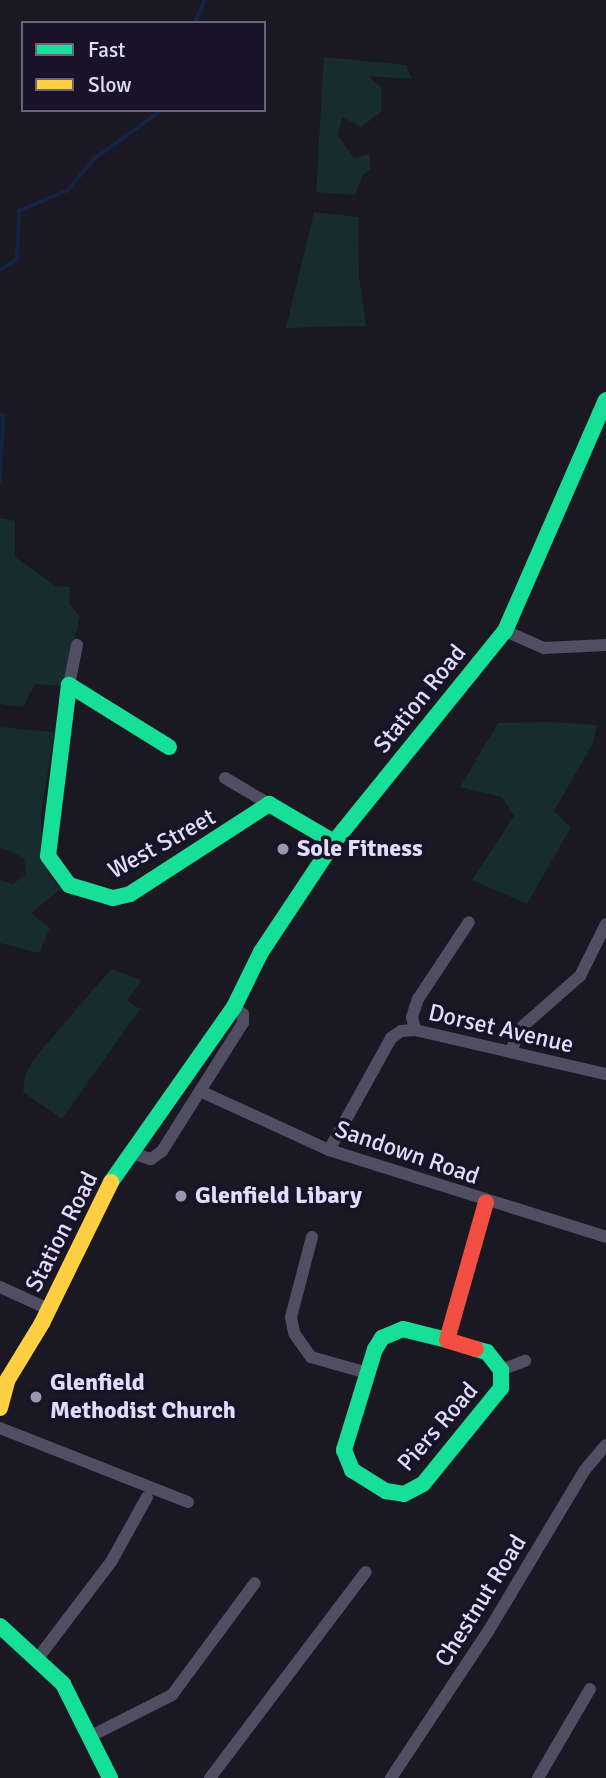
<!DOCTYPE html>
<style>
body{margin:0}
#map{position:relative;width:606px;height:1778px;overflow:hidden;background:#1a1822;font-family:Signika,sans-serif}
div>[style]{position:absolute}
.green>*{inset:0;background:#172c2e}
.stream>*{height:3.5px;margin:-1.75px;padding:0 1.75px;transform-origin:1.75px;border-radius:1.75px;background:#152345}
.street>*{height:12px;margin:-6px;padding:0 6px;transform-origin:6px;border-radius:6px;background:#504e62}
.fast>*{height:16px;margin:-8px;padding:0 8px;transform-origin:8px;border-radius:8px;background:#16e098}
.slow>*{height:16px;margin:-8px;padding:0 8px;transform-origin:8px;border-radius:8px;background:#ffcf43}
.jam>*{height:16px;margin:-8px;padding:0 8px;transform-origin:8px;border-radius:8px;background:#f24e42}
.dots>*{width:19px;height:19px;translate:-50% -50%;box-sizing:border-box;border:4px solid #181327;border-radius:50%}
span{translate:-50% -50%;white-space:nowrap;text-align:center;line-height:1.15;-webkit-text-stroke:7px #181327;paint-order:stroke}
.street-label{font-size:24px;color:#e2dcfb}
.poi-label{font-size:24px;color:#e2dcfb;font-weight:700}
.left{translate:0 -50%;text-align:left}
.legend{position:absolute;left:21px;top:21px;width:245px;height:91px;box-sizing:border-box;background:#181327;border:2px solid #69637c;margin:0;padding:9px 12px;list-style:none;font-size:21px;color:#e2dcfb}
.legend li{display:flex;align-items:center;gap:14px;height:35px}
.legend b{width:35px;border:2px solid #69637c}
</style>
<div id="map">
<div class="green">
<i style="clip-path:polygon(324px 57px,406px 65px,412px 79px,369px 76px,381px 88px,381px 112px,361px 127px,342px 117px,338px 136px,354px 158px,369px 154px,371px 169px,362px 176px,355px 195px,316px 192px)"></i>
<i style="clip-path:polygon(314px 212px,358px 217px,359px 275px,366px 326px,286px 328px)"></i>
<i style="clip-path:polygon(0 518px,15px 521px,15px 557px,55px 586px,70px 587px,69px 603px,80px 617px,63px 686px,35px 684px,23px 707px,0 704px)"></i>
<i style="clip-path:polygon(550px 722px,597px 725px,593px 743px,554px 811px,571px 827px,527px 904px,472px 880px,514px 816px,502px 797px,460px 787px,498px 723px)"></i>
<i style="clip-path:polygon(0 727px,54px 732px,41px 815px,42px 846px,49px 876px,61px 889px,31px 913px,50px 928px,39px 953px,0 943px,0 880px,13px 884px,26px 874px,24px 858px,0 847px)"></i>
<i style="clip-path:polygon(111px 969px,142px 980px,127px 1000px,140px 1009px,62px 1119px,23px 1092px,25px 1076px,33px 1060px)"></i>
</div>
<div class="stream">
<i style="left:195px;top:23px;width:25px;rotate:-67deg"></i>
<i style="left:0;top:270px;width:20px;rotate:-33deg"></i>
<i style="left:17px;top:259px;width:48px;rotate:-87.6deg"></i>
<i style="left:19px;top:211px;width:53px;rotate:-23.2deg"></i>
<i style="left:68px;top:190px;width:40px;rotate:-50deg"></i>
<i style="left:94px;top:159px;width:84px;rotate:-35.8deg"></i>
<i style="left:0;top:414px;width:4px;rotate:14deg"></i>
<i style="left:4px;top:415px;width:67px;rotate:93.4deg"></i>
</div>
<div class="street">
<i style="left:505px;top:631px;width:43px;rotate:23.6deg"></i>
<i style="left:544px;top:648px;width:62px;rotate:-2.8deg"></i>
<i style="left:69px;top:685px;width:41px;rotate:-78.7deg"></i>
<i style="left:225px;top:778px;width:51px;rotate:30.6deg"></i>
<i style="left:415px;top:1030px;width:13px;rotate:-103deg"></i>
<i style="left:412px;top:1017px;width:19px;rotate:-72deg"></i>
<i style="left:418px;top:999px;width:92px;rotate:-56.5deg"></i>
<i style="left:510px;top:1052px;width:29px;rotate:-63deg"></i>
<i style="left:523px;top:1026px;width:76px;rotate:-41.3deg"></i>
<i style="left:580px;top:976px;width:58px;rotate:-63.4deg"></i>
<i style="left:200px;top:1091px;width:142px;rotate:24.6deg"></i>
<i style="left:329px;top:1150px;width:290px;rotate:17.4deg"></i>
<i style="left:329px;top:1150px;width:128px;rotate:-61deg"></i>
<i style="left:391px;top:1038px;width:12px;rotate:-35deg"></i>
<i style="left:401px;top:1031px;width:14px;rotate:-4deg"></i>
<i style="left:415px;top:1030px;width:196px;rotate:13deg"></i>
<i style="left:132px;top:1153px;width:20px;rotate:18deg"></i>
<i style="left:151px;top:1159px;width:14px;rotate:-36deg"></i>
<i style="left:162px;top:1151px;width:151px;rotate:-57.7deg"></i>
<i style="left:243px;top:1023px;width:9px;rotate:-90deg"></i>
<i style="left:243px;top:1014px;width:11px;rotate:-142deg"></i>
<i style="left:312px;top:1237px;width:83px;rotate:104.7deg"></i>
<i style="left:291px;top:1317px;width:16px;rotate:79deg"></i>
<i style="left:294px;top:1333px;width:29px;rotate:55deg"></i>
<i style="left:311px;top:1357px;width:58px;rotate:15.9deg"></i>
<i style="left:0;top:1287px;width:53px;rotate:24.6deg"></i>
<i style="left:501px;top:1370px;width:26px;rotate:-21deg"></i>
<i style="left:0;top:1428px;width:202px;rotate:21.5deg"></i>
<i style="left:38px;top:1658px;width:121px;rotate:-52.8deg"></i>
<i style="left:111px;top:1562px;width:74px;rotate:-61deg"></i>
<i style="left:91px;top:1736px;width:91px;rotate:-26.8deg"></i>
<i style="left:172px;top:1695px;width:139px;rotate:-53.5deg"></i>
<i style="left:210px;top:1778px;width:258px;rotate:-52.9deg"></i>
<i style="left:391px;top:1778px;width:178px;rotate:-56.5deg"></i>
<i style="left:489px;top:1630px;width:185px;rotate:-59.1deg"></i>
<i style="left:584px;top:1471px;width:34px;rotate:-50deg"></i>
<i style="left:538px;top:1778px;width:103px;rotate:-59.7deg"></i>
</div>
<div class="fast">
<i style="left:169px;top:747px;width:118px;rotate:-148.2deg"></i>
<i style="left:69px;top:685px;width:172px;rotate:97deg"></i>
<i style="left:48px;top:856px;width:36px;rotate:54deg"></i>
<i style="left:69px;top:885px;width:46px;rotate:16.5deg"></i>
<i style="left:113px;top:898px;width:17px;rotate:-13deg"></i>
<i style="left:130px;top:894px;width:166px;rotate:-32.9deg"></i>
<i style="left:269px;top:804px;width:75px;rotate:30.3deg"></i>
<i style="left:111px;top:1182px;width:214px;rotate:-54.9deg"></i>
<i style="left:234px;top:1007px;width:61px;rotate:-63.9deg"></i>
<i style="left:261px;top:952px;width:132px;rotate:-56.4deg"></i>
<i style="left:334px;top:842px;width:272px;rotate:-51deg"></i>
<i style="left:505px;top:631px;width:252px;rotate:-66.4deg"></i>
<i style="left:447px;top:1340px;width:45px;rotate:-166deg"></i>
<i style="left:403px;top:1329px;width:23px;rotate:157deg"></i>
<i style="left:382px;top:1338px;width:13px;rotate:122deg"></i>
<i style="left:375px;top:1349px;width:106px;rotate:107.1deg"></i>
<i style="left:344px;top:1450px;width:22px;rotate:68deg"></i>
<i style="left:352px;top:1470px;width:40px;rotate:32deg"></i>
<i style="left:386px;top:1491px;width:18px;rotate:9deg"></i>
<i style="left:404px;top:1494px;width:21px;rotate:-28deg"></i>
<i style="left:423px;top:1484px;width:124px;rotate:-50.9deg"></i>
<i style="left:501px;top:1388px;width:18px;rotate:-90deg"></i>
<i style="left:501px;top:1370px;width:23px;rotate:-128deg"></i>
<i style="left:487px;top:1352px;width:11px;rotate:-165deg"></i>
<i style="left:0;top:1626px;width:86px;rotate:42.6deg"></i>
<i style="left:63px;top:1684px;width:105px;rotate:63.4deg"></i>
</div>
<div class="slow">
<i style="left:0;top:1408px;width:30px;rotate:-75deg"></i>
<i style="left:8px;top:1379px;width:66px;rotate:-58.7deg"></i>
<i style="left:42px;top:1323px;width:157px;rotate:-63.9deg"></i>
</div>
<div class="jam">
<i style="left:476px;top:1349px;width:30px;rotate:-163deg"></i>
<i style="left:447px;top:1340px;width:143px;rotate:-74.2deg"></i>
</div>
<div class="dots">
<i style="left:283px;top:849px;background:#9c97af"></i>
<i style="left:181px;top:1196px;background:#9c97af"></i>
<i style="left:36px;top:1397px;background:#9c97af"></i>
</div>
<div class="street-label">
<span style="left:420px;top:699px;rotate:-51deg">Station Road</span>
<span style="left:162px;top:844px;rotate:-29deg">West Street</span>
<span style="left:501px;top:1029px;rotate:13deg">Dorset Avenue</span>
<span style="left:407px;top:1153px;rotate:19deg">Sandown Road</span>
<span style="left:62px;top:1232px;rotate:-63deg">Station Road</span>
<span style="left:438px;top:1427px;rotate:-49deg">Piers Road</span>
<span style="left:481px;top:1601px;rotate:-58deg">Chestnut Road</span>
</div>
<div class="poi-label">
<span class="left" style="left:297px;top:849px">Sole Fitness</span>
<span class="left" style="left:195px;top:1196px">Glenfield Libary</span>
<span class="left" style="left:50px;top:1397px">Glenfield<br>Methodist Church</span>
</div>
<ul class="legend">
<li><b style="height:9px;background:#16e098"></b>Fast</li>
<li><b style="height:9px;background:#ffcf43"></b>Slow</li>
</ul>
</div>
